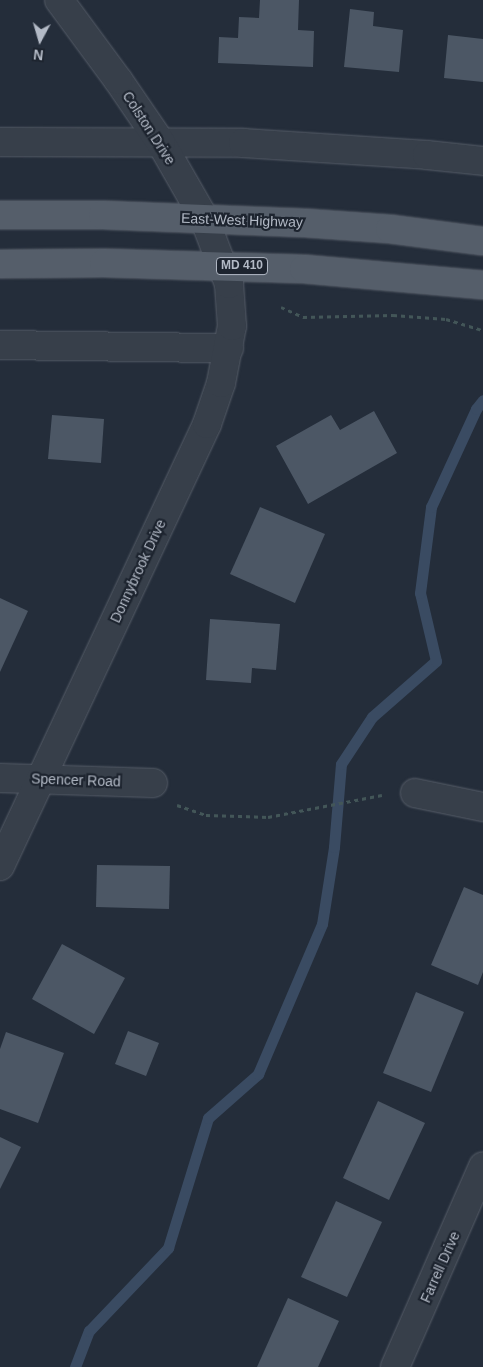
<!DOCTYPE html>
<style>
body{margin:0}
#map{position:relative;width:483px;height:1367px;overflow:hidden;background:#242d3a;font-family:Helvetica,sans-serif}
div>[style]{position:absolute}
.stream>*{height:11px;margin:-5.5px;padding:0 5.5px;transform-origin:5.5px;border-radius:5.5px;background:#3a4b62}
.building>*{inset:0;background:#4c5765}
.path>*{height:3px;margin-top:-1.5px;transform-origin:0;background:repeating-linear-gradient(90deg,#435658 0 4px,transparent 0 8px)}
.roads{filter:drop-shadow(0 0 1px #565d68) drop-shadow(0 0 1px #565d68)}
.street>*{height:28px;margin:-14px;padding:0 14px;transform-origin:14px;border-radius:14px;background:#373f4a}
.primary>*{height:28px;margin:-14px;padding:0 14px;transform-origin:14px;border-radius:14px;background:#555e6a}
span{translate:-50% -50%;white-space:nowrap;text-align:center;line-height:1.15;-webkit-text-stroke:4.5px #1d242f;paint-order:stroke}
.shield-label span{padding:1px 4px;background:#1d242f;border:1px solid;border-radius:4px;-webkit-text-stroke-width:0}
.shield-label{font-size:12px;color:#b3bac6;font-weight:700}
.street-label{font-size:14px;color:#b3bac6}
.north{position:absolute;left:15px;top:15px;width:50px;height:50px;-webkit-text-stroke:4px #1d242f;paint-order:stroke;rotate:186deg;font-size:14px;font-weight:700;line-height:20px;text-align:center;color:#b3bac6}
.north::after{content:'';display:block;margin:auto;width:18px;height:22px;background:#b3bac6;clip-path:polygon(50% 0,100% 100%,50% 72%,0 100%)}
</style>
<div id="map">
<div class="stream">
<i style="left:75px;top:1367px;width:39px;rotate:-69deg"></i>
<i style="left:89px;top:1331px;width:115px;rotate:-46.4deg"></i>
<i style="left:168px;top:1248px;width:136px;rotate:-72.9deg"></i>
<i style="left:208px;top:1118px;width:67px;rotate:-41.3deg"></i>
<i style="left:258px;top:1074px;width:163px;rotate:-66.9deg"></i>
<i style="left:322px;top:924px;width:78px;rotate:-81.1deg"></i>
<i style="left:334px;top:847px;width:83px;rotate:-85.2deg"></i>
<i style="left:341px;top:764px;width:56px;rotate:-56.6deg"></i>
<i style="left:372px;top:717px;width:85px;rotate:-41.2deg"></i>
<i style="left:436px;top:661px;width:70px;rotate:-103.2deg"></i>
<i style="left:420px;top:593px;width:87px;rotate:-82.7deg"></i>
<i style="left:431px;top:507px;width:108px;rotate:-65.3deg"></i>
<i style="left:476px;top:409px;width:11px;rotate:-52deg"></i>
</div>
<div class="building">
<i style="clip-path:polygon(260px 0,299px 0,298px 30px,314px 31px,313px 67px,218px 63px,219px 37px,238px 38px,239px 17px,259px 18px)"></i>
<i style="clip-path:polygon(350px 9px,374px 12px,373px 26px,403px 30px,399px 72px,344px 67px)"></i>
<i style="clip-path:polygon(448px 35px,483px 39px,483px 82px,444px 78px)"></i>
<i style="clip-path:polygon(374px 411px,397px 453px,308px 504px,276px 446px,331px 415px,340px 430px)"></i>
<i style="clip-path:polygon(52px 415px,104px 419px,101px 463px,48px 459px)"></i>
<i style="clip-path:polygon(260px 507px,325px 534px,295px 603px,230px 574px)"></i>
<i style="clip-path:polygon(0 598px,28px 611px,0 672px)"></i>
<i style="clip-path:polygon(210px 619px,280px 624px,276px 670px,252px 668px,251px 683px,206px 680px)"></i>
<i style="clip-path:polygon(97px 865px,170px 866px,169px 909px,96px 907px)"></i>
<i style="clip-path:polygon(464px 887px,483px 895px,483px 972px,478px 985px,431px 965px)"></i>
<i style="clip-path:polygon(62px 944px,125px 978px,94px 1034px,32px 999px)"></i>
<i style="clip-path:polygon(416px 992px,464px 1012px,431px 1092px,383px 1073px)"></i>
<i style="clip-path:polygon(128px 1031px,159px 1043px,146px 1076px,115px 1064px)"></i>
<i style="clip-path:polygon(6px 1032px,64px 1053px,38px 1123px,0 1109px,0 1049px)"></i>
<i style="clip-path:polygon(378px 1101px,425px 1123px,389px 1200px,343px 1178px)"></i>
<i style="clip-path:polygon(0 1137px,21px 1147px,0 1189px)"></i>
<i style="clip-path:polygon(336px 1201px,382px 1222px,347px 1297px,301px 1277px)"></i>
<i style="clip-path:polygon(288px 1298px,339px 1321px,318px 1367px,257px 1367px)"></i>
</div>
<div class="path">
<i style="left:281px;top:307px;width:24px;rotate:24deg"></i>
<i style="left:303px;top:317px;width:90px;rotate:-1.3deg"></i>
<i style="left:393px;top:315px;width:53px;rotate:4.3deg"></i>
<i style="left:446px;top:319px;width:39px;rotate:17deg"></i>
<i style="left:177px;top:805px;width:31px;rotate:19deg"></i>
<i style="left:206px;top:815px;width:62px;rotate:1.8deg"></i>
<i style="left:268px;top:817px;width:116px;rotate:-10.9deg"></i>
</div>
<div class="roads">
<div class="street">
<i style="left:0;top:142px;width:243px;rotate:0.2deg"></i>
<i style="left:243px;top:143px;width:184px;rotate:3.7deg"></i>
<i style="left:427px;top:155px;width:56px;rotate:6.1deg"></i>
<i style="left:0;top:345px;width:229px;rotate:0.8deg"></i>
<i style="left:0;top:778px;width:153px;rotate:1.9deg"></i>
<i style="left:415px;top:793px;width:69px;rotate:11.6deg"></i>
<i style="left:0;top:866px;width:488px;rotate:-64.9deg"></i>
<i style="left:207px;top:424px;width:43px;rotate:-71.1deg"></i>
<i style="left:221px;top:383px;width:58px;rotate:-79.1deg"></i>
<i style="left:232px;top:326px;width:42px;rotate:-94.1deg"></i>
<i style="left:229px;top:284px;width:71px;rotate:-110.7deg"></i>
<i style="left:204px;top:218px;width:86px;rotate:-119.8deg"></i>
<i style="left:161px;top:143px;width:76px;rotate:-124.3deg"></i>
<i style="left:118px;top:80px;width:99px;rotate:-126.4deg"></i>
<i style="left:395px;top:1367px;width:219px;rotate:-66.3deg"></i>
</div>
<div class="primary">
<i style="left:0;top:215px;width:103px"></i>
<i style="left:103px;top:215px;width:202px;rotate:2.3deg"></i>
<i style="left:305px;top:223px;width:85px;rotate:4deg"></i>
<i style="left:390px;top:229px;width:94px;rotate:7.4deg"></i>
<i style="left:0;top:264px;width:104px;rotate:-0.6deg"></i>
<i style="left:104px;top:263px;width:200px;rotate:1.7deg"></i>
<i style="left:304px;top:269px;width:180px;rotate:5.1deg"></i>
</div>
</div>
<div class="shield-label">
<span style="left:242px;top:266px">MD 410</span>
</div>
<div class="street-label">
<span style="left:149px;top:128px;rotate:57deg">Colston Drive</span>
<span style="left:242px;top:220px;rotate:2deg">East-West Highway</span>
<span style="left:138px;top:571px;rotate:-65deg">Donnybrook Drive</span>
<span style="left:76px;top:780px;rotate:2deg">Spencer Road</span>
<span style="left:440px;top:1267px;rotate:-66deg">Farrell Drive</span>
</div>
<div class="north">N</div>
</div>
